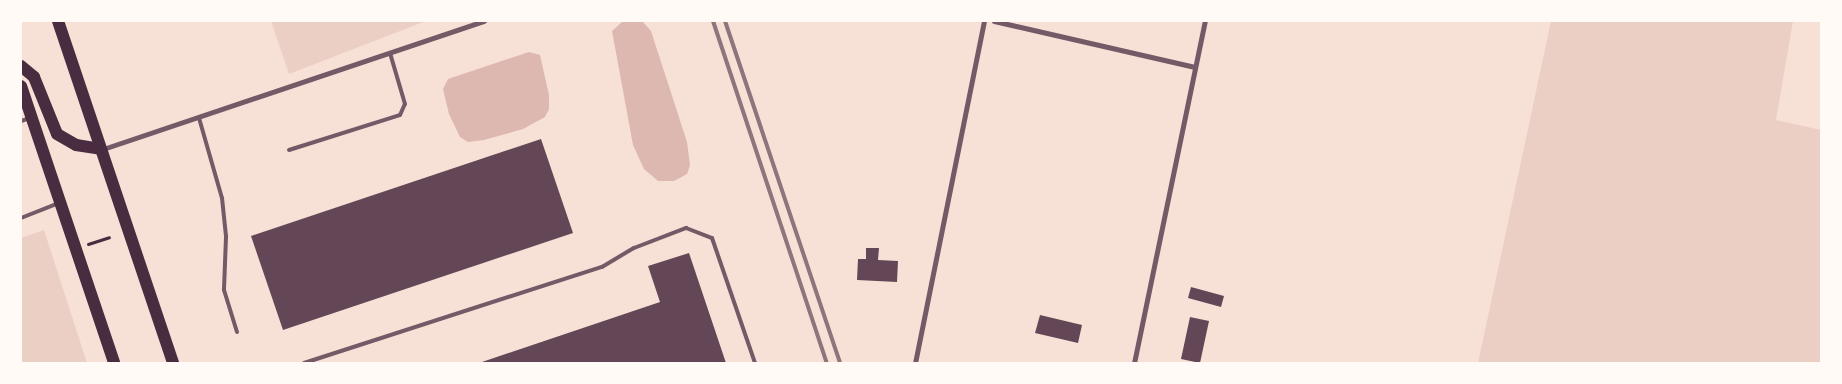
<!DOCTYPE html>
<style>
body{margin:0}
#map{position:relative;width:1842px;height:384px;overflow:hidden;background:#f7e1d7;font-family:"DejaVu Sans",sans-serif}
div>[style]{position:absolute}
.green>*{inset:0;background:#ebcfc5}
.water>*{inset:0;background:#dcb8b0}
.building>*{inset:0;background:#644757}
.path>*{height:3px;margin:-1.5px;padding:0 1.5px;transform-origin:1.5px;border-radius:1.5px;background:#4a2c40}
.service>*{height:4px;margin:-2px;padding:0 2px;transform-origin:2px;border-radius:2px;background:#755966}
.minor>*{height:5px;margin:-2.5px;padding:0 2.5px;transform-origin:2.5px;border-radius:2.5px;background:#755966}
.primary>*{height:12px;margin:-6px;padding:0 6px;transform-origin:6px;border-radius:6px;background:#4a2c40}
.rail>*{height:4px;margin:-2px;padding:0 2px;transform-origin:2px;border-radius:2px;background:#8f747c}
span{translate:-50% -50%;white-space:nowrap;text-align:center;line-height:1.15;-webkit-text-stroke:4px #fffaf5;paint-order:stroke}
.frame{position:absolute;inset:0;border:22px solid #fffaf5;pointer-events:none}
</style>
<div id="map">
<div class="green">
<i style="clip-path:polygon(271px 21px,426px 21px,289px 74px)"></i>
<i style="clip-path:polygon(1551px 21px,1793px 21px,1776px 120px,1821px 130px,1821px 363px,1478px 363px)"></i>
<i style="clip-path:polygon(44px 230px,87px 363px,21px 363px,21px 238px)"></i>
</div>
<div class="water">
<i style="clip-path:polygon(642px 21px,651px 31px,687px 142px,690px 165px,687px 174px,674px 181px,658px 181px,644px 169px,633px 145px,612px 31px,622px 22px)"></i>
<i style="clip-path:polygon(529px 52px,540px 55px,549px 95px,549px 109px,545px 117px,523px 129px,484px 140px,468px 142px,460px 137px,449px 114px,443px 89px,448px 79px)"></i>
</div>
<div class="building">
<i style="clip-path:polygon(541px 139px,573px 233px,283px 330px,251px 236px)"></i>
<i style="clip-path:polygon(866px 248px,879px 248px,878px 260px,898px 261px,897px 282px,857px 280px,858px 259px,866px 259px)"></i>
<i style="clip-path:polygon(689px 253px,726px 363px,479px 363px,660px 302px,648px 266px)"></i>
<i style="clip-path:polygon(1191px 287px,1224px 296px,1221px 307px,1188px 298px)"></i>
<i style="clip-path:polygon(1040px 315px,1082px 325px,1078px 343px,1035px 333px)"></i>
<i style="clip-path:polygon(1190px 317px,1209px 321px,1200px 363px,1181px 359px)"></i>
</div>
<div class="path">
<i style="left:88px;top:244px;width:22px;rotate:-18deg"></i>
</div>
<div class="service">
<i style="left:199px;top:118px;width:83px;rotate:74deg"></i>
<i style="left:222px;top:198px;width:39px;rotate:84deg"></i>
<i style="left:226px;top:237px;width:53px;rotate:92.2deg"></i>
<i style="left:224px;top:290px;width:44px;rotate:72.8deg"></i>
<i style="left:21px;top:121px;width:9px;rotate:-18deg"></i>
<i style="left:289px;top:150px;width:116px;rotate:-17.5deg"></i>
<i style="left:400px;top:115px;width:12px;rotate:-66deg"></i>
<i style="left:405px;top:104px;width:53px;rotate:-106.4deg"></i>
<i style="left:21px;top:218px;width:41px;rotate:-21.5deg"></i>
<i style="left:304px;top:363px;width:313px;rotate:-17.9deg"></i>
<i style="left:602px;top:267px;width:37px;rotate:-31deg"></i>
<i style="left:634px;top:248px;width:56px;rotate:-21deg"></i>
<i style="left:686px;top:228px;width:28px;rotate:21deg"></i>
<i style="left:712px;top:238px;width:132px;rotate:71deg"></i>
</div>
<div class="minor">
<i style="left:994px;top:21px;width:206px;rotate:12.9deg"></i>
<i style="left:103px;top:149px;width:402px;rotate:-18.6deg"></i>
<i style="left:915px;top:363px;width:349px;rotate:-78.6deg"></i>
<i style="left:1134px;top:363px;width:349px;rotate:-78.3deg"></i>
</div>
<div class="primary">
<i style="left:58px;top:21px;width:361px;rotate:71.4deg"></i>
<i style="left:21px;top:66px;width:17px;rotate:40deg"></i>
<i style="left:34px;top:77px;width:61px;rotate:68deg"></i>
<i style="left:57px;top:134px;width:22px;rotate:30deg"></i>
<i style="left:76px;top:145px;width:25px;rotate:9deg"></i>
<i style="left:21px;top:86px;width:292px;rotate:71.4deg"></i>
</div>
<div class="rail">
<i style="left:713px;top:21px;width:360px;rotate:71.6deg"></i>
<i style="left:725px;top:21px;width:361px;rotate:71.4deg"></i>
</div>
<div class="frame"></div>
</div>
